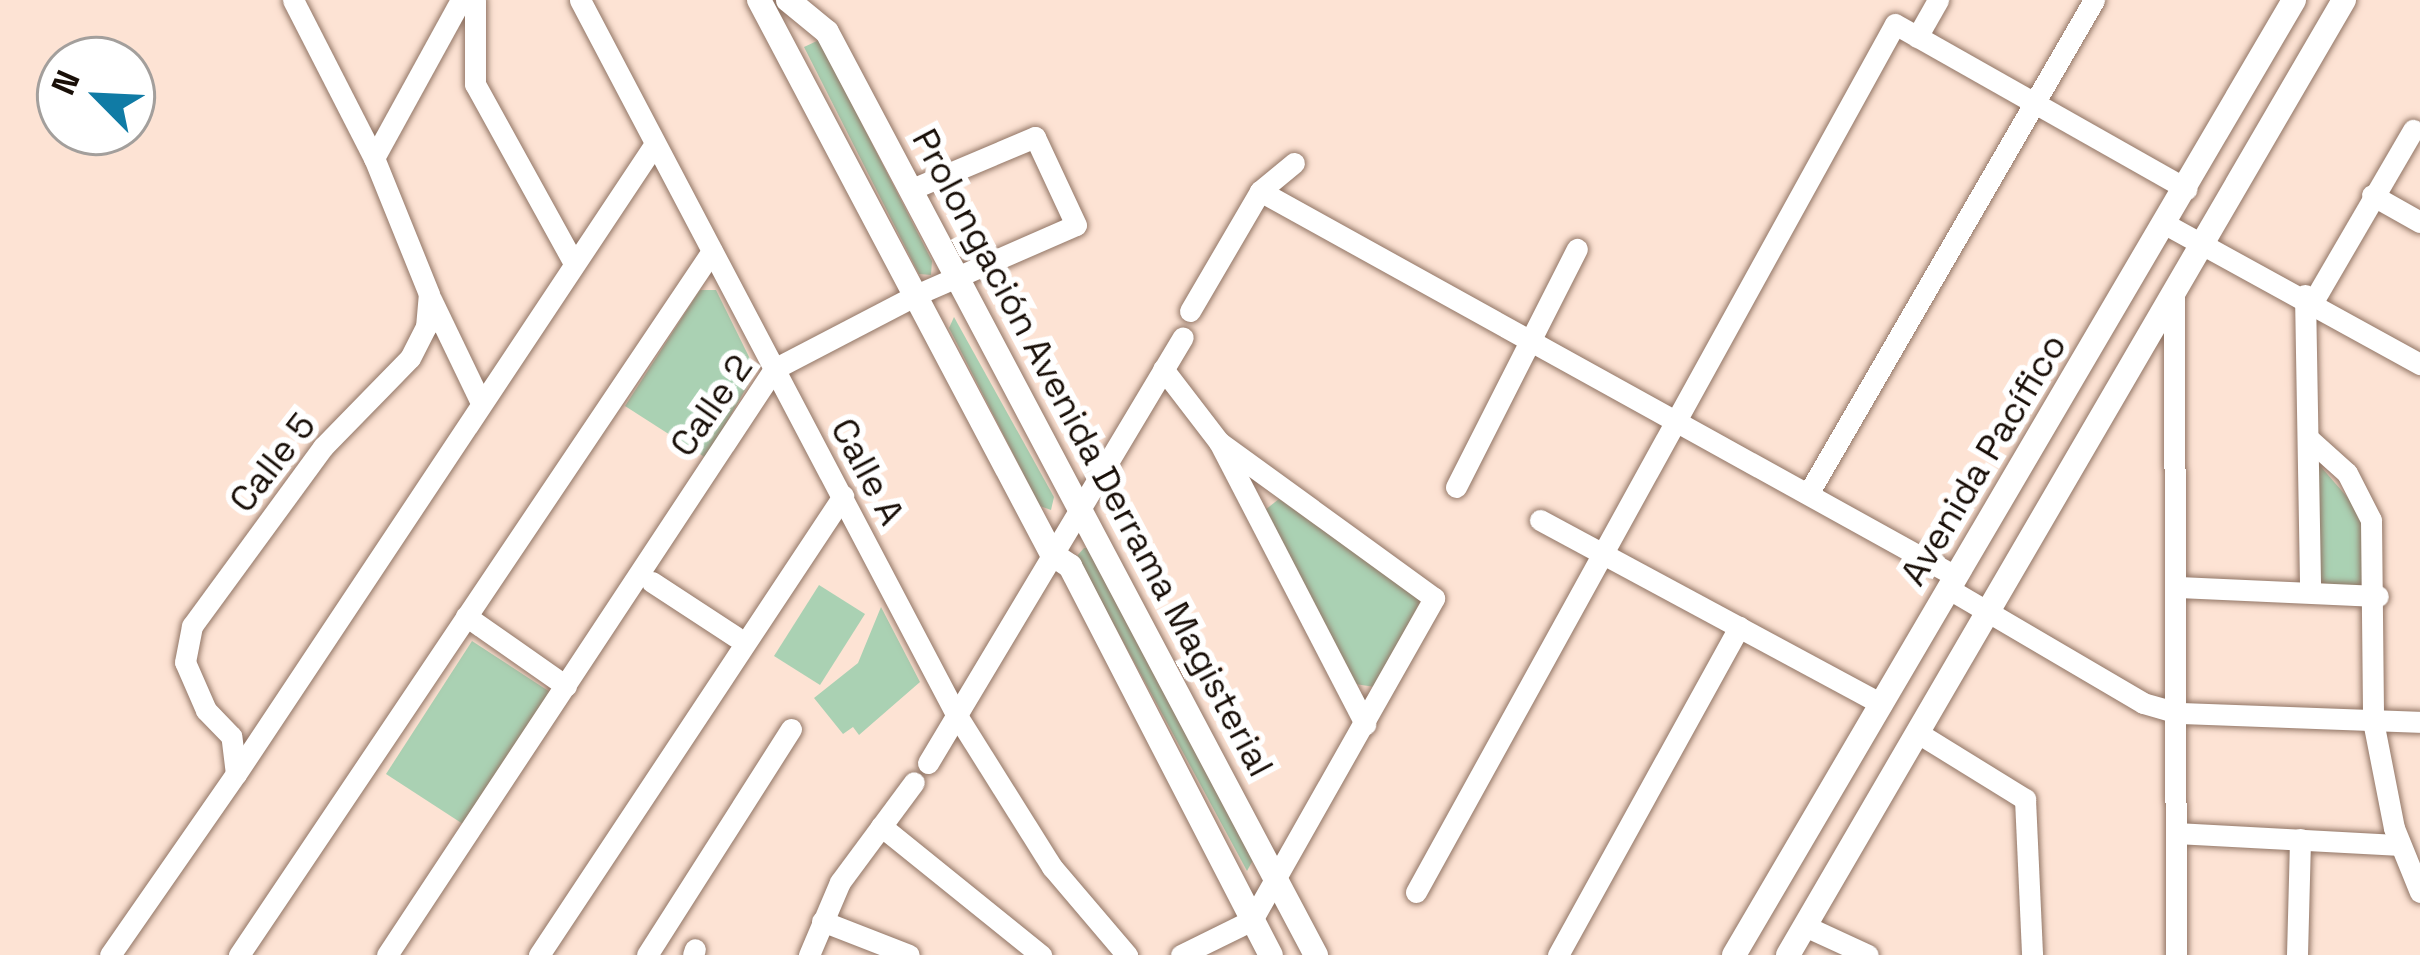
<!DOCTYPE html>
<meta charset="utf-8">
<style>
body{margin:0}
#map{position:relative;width:2420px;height:955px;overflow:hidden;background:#fde3d4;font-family:"Space Grotesk",sans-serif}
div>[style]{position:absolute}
.green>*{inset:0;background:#aad1b3}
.roads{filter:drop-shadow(0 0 3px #917565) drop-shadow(0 0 3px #917565)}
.minor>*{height:21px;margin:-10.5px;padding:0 10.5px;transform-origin:10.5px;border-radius:10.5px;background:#fff}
.tertiary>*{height:24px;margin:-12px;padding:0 12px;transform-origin:12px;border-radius:12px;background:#fff}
span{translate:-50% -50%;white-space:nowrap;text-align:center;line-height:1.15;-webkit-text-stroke:12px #fff;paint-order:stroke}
.street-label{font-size:36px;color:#190f08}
.north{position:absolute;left:36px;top:36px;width:120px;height:120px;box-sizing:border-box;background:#fff;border:3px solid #a39f9c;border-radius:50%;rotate:294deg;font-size:33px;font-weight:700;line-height:48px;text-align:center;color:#190f08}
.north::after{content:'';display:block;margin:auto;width:42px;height:54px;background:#107ba5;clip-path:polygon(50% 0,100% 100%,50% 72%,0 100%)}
</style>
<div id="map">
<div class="green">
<i style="clip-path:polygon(819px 40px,932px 261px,931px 275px,919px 274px,804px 47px)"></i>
<i style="clip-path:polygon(700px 290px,716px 290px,756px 371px,706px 458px,625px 406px)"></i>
<i style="clip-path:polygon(954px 317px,1054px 497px,1051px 510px,1040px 506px,949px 328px)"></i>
<i style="clip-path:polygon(2315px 460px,2362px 514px,2369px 591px,2316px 589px)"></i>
<i style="clip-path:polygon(1279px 499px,1421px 600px,1375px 687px,1355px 684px,1265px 510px)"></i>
<i style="clip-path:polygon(1084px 548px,1092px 548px,1253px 860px,1247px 871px,1077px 556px)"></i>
<i style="clip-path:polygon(819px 585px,865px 614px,820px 685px,774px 656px)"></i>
<i style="clip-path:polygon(881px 607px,920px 682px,859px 735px,853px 727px,843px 734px,814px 698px,858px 663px)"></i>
<i style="clip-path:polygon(472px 641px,550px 692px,466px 826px,386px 774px)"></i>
</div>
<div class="roads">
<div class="minor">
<i style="left:293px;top:0;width:178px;rotate:62.9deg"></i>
<i style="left:475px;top:0;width:84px;rotate:90deg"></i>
<i style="left:475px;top:84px;width:201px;rotate:61.1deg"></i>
<i style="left:580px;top:0;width:807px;rotate:62.23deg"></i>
<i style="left:956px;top:714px;width:181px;rotate:57.9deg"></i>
<i style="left:1052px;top:867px;width:116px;rotate:49.6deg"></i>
<i style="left:1917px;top:37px;width:43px;rotate:-60.4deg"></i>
<i style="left:1260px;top:191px;width:795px;rotate:28.98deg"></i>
<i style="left:2372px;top:195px;width:55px;rotate:29.4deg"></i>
<i style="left:2167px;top:225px;width:289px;rotate:28.8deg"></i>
<i style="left:2305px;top:295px;width:297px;rotate:89deg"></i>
<i style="left:2174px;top:296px;width:659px;rotate:89.83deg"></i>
<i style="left:431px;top:299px;width:113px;rotate:64.3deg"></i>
<i style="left:2314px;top:300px;width:197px;rotate:-59.8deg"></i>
<i style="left:1190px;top:311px;width:139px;rotate:-59.7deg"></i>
<i style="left:1260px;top:191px;width:44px;rotate:-39.5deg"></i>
<i style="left:1163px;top:369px;width:92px;rotate:52.5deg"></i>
<i style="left:1219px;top:442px;width:318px;rotate:62.6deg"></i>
<i style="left:2308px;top:438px;width:52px;rotate:41.9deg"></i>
<i style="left:2347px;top:473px;width:53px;rotate:62.9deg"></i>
<i style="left:2371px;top:520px;width:201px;rotate:89.4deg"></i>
<i style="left:2373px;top:721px;width:109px;rotate:78.9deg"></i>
<i style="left:2394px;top:828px;width:69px;rotate:67.9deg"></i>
<i style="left:1456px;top:487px;width:267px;rotate:-63.1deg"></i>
<i style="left:1808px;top:494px;width:571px;rotate:-59.93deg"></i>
<i style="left:1540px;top:520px;width:388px;rotate:28.3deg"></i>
<i style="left:652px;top:582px;width:100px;rotate:33.2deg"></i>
<i style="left:2178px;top:587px;width:200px;rotate:2.6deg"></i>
<i style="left:1949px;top:589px;width:225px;rotate:30.4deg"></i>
<i style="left:2143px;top:703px;width:36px;rotate:16deg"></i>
<i style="left:2178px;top:713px;width:242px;rotate:2.1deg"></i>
<i style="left:466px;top:616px;width:122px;rotate:35deg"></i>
<i style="left:1918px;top:733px;width:126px;rotate:31.7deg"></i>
<i style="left:2025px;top:799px;width:156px;rotate:87.4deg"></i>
<i style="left:928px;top:763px;width:496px;rotate:-59.1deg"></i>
<i style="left:236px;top:774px;width:755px;rotate:-56.39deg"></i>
<i style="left:881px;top:826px;width:206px;rotate:38.9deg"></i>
<i style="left:2177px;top:833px;width:223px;rotate:3.1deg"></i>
<i style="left:1416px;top:892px;width:991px;rotate:-61.11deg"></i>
<i style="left:1895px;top:24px;width:335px;rotate:29.5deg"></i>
<i style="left:822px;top:921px;width:93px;rotate:21.3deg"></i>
<i style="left:1805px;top:926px;width:69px;rotate:24.7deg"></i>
<i style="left:110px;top:955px;width:221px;rotate:-55.2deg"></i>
<i style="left:236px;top:774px;width:38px;rotate:-97deg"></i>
<i style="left:231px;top:736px;width:36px;rotate:-134deg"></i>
<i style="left:206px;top:710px;width:52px;rotate:-113.6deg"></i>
<i style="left:185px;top:662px;width:37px;rotate:-79deg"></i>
<i style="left:192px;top:626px;width:222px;rotate:-53.8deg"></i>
<i style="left:323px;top:447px;width:124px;rotate:-45.7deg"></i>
<i style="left:410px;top:358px;width:35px;rotate:-63deg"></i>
<i style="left:426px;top:327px;width:33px;rotate:-85deg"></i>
<i style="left:429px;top:294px;width:147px;rotate:-112deg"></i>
<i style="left:374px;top:158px;width:180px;rotate:-61.2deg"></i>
<i style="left:239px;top:955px;width:848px;rotate:-56.1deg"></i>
<i style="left:387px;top:955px;width:702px;rotate:-56.56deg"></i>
<i style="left:774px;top:369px;width:162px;rotate:-27.5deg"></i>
<i style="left:918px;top:294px;width:172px;rotate:-23.6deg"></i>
<i style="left:1076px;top:225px;width:97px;rotate:-115deg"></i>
<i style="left:1035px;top:137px;width:134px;rotate:157.1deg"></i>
<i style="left:539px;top:955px;width:551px;rotate:-56.48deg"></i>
<i style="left:647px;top:955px;width:268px;rotate:-57.5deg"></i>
<i style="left:693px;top:955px;width:6px;rotate:-72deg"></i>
<i style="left:809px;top:955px;width:79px;rotate:-67deg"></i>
<i style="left:840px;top:882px;width:124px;rotate:-53.5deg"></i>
<i style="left:1181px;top:955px;width:79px;rotate:-26.2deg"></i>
<i style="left:1252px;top:920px;width:370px;rotate:-60.5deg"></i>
<i style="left:1434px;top:598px;width:266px;rotate:-144deg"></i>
<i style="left:1558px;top:955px;width:375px;rotate:-61.1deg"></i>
<i style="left:2297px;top:955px;width:116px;rotate:-88.5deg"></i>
</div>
<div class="tertiary">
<i style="left:759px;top:0;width:627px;rotate:62.13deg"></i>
<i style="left:1052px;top:554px;width:22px;rotate:34deg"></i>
<i style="left:1070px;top:566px;width:438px;rotate:62.7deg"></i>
<i style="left:788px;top:0;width:50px;rotate:39.4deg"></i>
<i style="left:827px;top:32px;width:1045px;rotate:62.09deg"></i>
<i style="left:1734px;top:955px;width:1107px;rotate:-59.61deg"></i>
<i style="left:1788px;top:955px;width:1105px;rotate:-59.79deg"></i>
</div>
</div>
<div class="street-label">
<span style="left:712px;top:406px;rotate:-55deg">Calle 2</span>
<span style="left:1092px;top:453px;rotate:62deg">Prolongación Avenida Derrama Magisterial</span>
<span style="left:1984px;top:460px;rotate:-59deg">Avenida Pacífico</span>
<span style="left:273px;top:463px;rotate:-52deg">Calle 5</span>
<span style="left:867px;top:472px;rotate:62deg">Calle A</span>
</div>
<div class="north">N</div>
</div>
